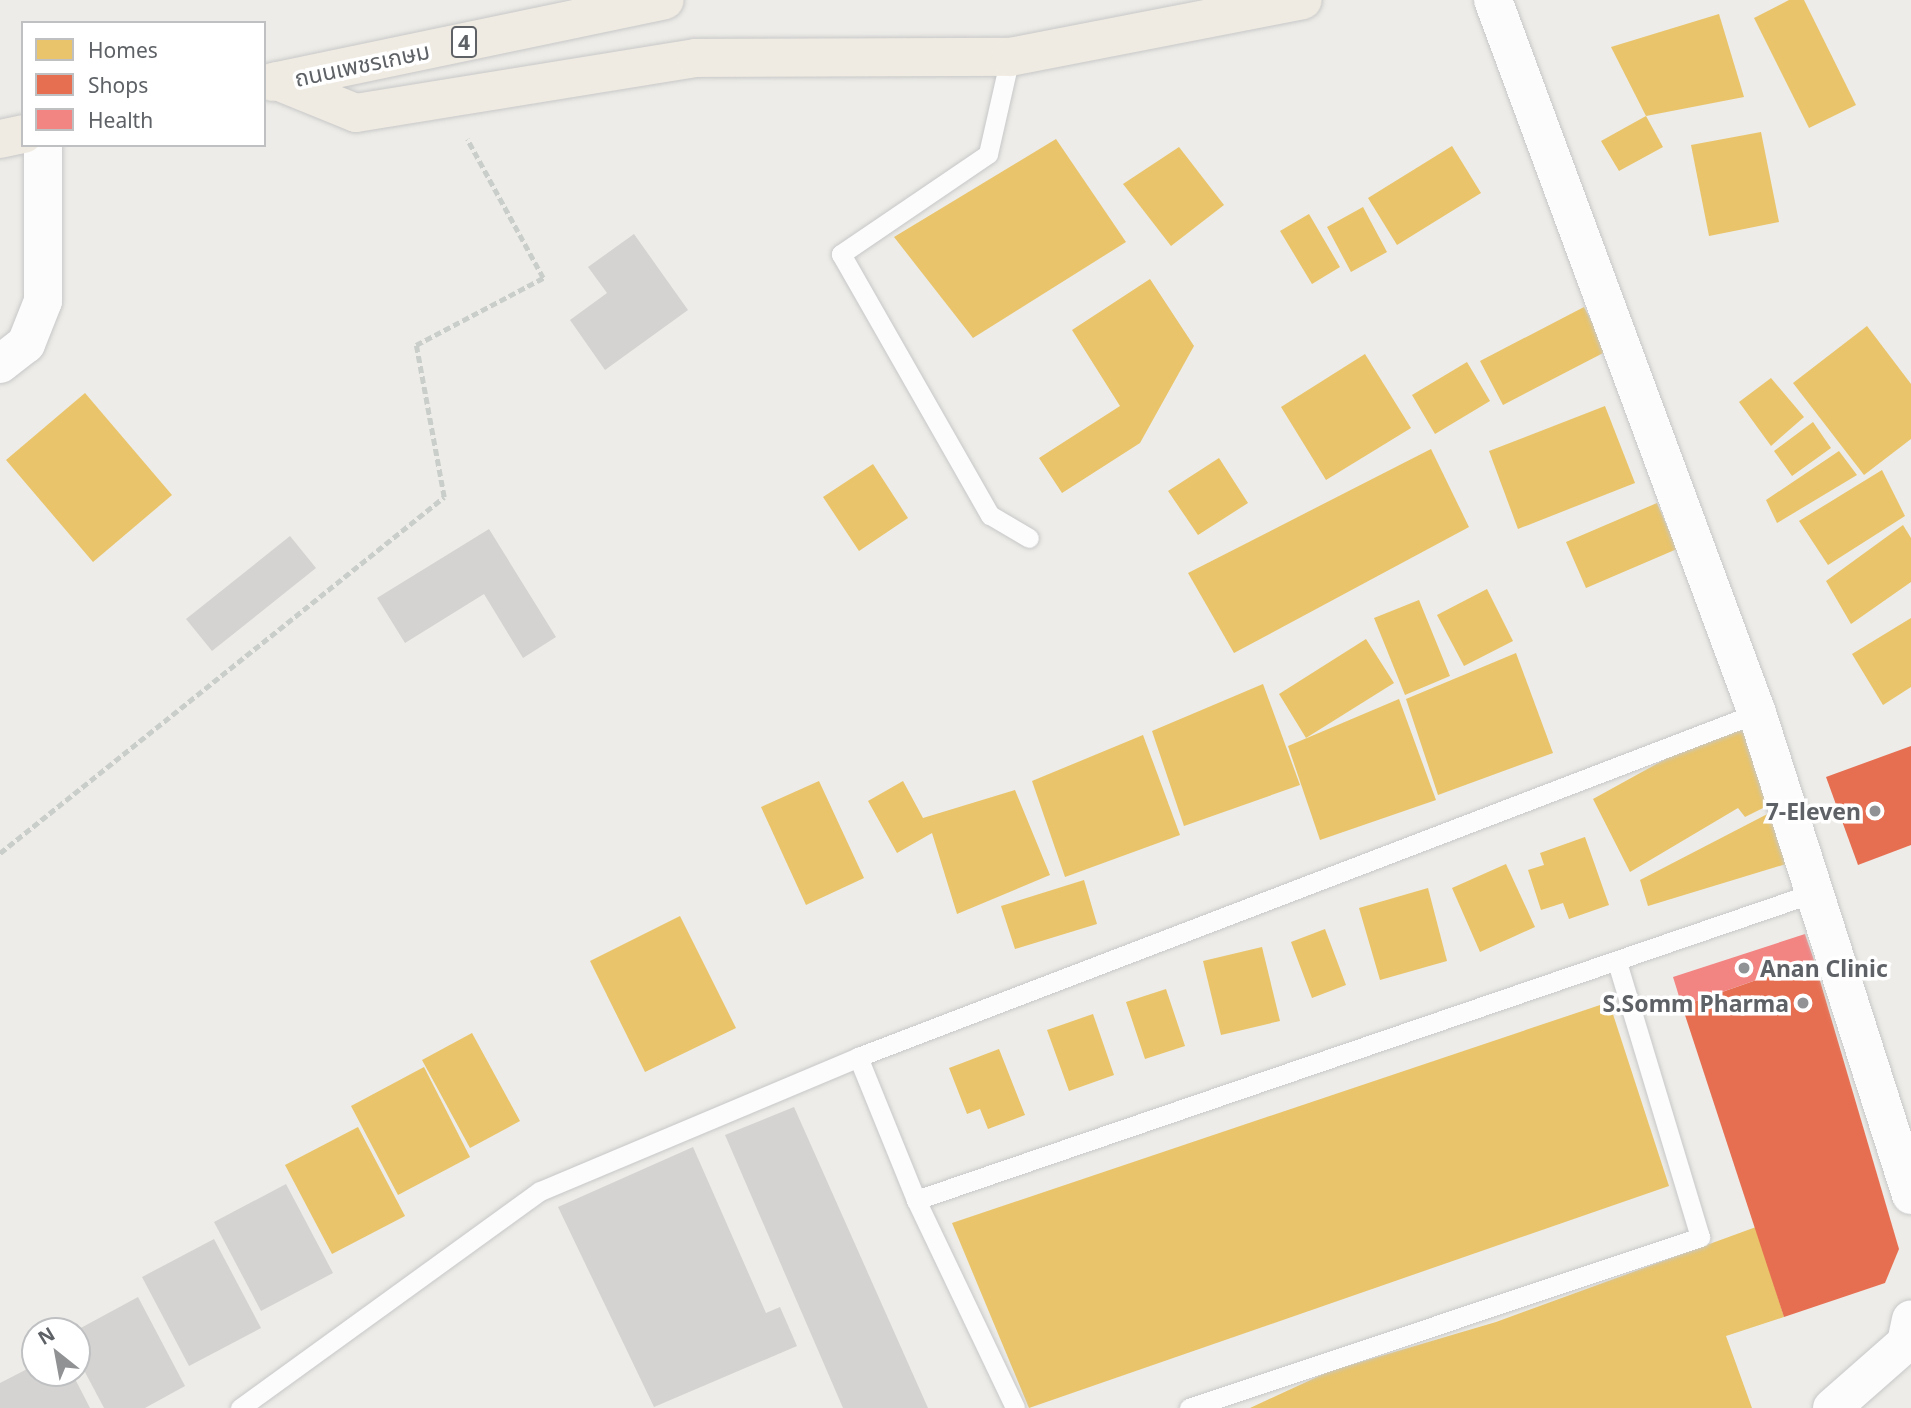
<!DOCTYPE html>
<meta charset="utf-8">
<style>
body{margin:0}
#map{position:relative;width:1911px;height:1408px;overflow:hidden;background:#edece8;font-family:"Noto Sans","Noto Sans Thai",sans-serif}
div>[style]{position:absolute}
.homes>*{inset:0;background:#e9c46a}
.shops>*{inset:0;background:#e76f51}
.health>*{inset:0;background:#f28482}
.building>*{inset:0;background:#d4d3d1}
.path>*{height:4.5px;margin-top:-2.25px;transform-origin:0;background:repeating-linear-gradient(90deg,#c9cecb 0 7px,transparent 0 10.5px)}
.roads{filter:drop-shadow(0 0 2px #c7c8c8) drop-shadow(0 0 2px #c7c8c8)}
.lane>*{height:19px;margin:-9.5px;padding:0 9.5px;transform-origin:9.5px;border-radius:9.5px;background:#fcfcfc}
.street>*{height:38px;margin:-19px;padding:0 19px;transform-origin:19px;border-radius:19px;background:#fcfcfc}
.secondary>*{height:38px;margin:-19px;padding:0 19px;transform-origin:19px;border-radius:19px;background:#fcfcfc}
.highway>*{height:38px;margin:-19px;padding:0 19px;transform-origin:19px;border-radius:19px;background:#f0ebe2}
.dots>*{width:19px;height:19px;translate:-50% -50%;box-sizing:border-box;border:4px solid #fff;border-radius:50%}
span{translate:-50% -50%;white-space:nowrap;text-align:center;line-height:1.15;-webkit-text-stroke:7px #fff;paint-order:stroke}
.shield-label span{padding:2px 5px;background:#fff;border:2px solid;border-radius:5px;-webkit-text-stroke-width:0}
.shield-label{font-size:21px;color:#5e6266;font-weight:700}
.street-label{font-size:23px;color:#5e6266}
.poi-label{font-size:23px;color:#5e6266;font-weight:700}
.right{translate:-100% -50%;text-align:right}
.left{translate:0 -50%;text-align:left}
.legend{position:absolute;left:21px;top:21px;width:245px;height:126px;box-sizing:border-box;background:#fff;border:2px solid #bfc0c2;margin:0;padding:9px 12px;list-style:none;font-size:21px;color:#5e6266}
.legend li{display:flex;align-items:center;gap:14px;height:35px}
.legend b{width:35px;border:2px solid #bfc0c2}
.north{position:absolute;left:21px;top:1317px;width:70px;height:70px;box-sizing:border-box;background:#fff;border:2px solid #bfc0c2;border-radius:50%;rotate:329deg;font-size:19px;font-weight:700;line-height:28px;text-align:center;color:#5e6266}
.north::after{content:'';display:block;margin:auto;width:24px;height:32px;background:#909294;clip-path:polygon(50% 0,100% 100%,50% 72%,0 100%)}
</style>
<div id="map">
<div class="homes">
<i style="clip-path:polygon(1789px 0,1804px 0,1856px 105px,1809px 128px,1754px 18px)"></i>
<i style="clip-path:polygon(1719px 14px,1744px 97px,1646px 116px,1611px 47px)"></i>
<i style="clip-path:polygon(1646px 116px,1663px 147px,1619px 171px,1601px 141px)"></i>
<i style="clip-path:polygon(1761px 132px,1779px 222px,1709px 236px,1691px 145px)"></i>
<i style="clip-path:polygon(1056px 139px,1126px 242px,973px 338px,894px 237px)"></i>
<i style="clip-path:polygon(1452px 146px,1481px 193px,1397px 245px,1368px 198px)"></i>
<i style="clip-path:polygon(1179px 147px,1224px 205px,1171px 246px,1123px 184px)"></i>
<i style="clip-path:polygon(1363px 207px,1387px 252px,1351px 272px,1327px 227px)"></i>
<i style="clip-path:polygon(1309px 214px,1340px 267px,1312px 284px,1280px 231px)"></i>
<i style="clip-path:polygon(1150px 279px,1194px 346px,1140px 443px,1062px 493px,1039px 458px,1120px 406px,1072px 330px)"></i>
<i style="clip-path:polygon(1584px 307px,1607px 351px,1503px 405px,1480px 361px)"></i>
<i style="clip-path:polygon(1867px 326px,1911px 384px,1911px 439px,1864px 475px,1793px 383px)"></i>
<i style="clip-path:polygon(1365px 354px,1411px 428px,1326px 480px,1281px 407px)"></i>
<i style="clip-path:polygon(1467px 362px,1490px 401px,1435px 434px,1412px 395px)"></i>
<i style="clip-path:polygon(1771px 378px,1804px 417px,1771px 446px,1739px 402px)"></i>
<i style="clip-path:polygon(85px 393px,172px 495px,93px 562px,6px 460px)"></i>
<i style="clip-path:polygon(1605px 406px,1635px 483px,1518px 529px,1489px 451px)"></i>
<i style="clip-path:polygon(1813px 422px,1831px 448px,1792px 476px,1774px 451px)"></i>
<i style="clip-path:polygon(1431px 449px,1469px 527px,1234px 653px,1188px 573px)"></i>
<i style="clip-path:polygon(1839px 451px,1857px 475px,1777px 523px,1766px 500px)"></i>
<i style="clip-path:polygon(1219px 458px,1248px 503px,1198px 535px,1168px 491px)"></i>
<i style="clip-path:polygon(873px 464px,908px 518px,859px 551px,823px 497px)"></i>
<i style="clip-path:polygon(1882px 470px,1905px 516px,1828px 565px,1799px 521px)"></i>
<i style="clip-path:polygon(1657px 503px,1677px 549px,1586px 588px,1566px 542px)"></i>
<i style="clip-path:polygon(1903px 525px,1911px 538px,1911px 582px,1851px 624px,1826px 581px)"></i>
<i style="clip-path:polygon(1487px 589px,1513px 641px,1464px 666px,1437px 615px)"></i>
<i style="clip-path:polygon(1419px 600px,1450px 676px,1405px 695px,1374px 618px)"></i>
<i style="clip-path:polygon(1911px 618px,1911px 687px,1883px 705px,1852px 654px)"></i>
<i style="clip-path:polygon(1366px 639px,1394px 683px,1306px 738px,1279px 694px)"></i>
<i style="clip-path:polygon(1516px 653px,1553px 753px,1438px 795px,1406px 699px)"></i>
<i style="clip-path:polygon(1263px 684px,1300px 785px,1184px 826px,1152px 731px)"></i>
<i style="clip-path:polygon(1399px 699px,1436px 800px,1320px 840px,1288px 746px)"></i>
<i style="clip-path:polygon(1738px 719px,1773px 803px,1745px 817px,1738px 808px,1630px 872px,1593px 799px)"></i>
<i style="clip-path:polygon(1143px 735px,1180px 835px,1065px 877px,1032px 781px)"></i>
<i style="clip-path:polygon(819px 781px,864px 878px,806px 905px,761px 807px)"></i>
<i style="clip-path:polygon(903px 781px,923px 818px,1015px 790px,1050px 875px,957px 914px,932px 833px,897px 853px,868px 801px)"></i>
<i style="clip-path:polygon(1781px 807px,1799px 860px,1648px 906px,1640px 880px)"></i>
<i style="clip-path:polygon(1585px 837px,1609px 905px,1569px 919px,1563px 903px,1541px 910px,1528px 870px,1544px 865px,1540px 853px)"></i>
<i style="clip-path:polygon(1506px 864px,1535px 927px,1480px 952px,1452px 888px)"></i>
<i style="clip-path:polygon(1084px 880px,1097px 924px,1015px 949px,1001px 906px)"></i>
<i style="clip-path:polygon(1428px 888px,1447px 961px,1380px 980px,1359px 908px)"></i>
<i style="clip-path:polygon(680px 916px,736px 1028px,645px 1072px,590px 961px)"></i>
<i style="clip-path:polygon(1325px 929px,1346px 985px,1312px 998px,1291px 942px)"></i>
<i style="clip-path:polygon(1262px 947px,1280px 1021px,1221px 1035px,1203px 961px)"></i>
<i style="clip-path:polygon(1166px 989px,1185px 1046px,1145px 1059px,1126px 1002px)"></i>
<i style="clip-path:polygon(1609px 1002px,1669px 1186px,1029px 1408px,952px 1223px)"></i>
<i style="clip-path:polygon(1093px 1014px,1114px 1075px,1069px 1091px,1047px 1030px)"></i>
<i style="clip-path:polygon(472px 1033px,520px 1121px,470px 1148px,422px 1060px)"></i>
<i style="clip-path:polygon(999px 1049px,1025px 1115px,988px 1129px,980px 1109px,967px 1114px,949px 1068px)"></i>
<i style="clip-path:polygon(424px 1067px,470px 1157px,398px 1195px,351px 1106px)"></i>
<i style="clip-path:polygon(358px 1127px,405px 1216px,332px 1254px,285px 1165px)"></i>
<i style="clip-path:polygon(1756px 1227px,1784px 1317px,1726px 1336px,1752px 1408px,1250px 1408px,1330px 1371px,1496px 1322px)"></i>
</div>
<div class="shops">
<i style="clip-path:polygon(1911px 746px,1911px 845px,1858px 865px,1826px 777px)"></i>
<i style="clip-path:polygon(1814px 960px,1899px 1249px,1885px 1283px,1784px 1317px,1682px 1006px)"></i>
</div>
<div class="health">
<i style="clip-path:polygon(1805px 934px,1814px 960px,1682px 1006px,1673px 977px)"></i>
</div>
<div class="building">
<i style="clip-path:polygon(634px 234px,688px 310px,605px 370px,570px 320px,607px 293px,588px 267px)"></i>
<i style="clip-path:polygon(489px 529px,556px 637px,523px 658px,484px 594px,405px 643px,377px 598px)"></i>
<i style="clip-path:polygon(290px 536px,316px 568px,212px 651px,186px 619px)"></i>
<i style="clip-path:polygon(794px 1107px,928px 1408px,843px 1408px,725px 1135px)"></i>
<i style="clip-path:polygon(693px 1147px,766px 1313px,780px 1307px,797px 1346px,654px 1407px,558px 1207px)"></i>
<i style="clip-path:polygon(286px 1184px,333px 1273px,261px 1311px,214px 1222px)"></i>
<i style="clip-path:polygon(214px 1239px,261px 1328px,189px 1366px,142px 1277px)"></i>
<i style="clip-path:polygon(138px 1297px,185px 1386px,145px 1408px,104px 1408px,77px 1357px,77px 1330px)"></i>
<i style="clip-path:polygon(35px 1365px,35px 1373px,72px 1373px,90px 1408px,0 1408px,0 1383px)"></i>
</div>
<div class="path">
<i style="left:0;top:853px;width:569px;rotate:-38.72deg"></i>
<i style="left:444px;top:497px;width:155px;rotate:-100.4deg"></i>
<i style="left:416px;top:345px;width:144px;rotate:-27.8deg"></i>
<i style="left:543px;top:278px;width:158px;rotate:-118.7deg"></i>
</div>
<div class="roads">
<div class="lane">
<i style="left:1010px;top:57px;width:99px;rotate:102.8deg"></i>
<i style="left:988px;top:154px;width:178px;rotate:145.8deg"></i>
<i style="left:841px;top:254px;width:301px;rotate:60.3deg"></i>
<i style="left:990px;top:515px;width:45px;rotate:30.5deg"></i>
<i style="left:858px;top:1057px;width:154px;rotate:67.9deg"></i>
<i style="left:916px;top:1200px;width:230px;rotate:64.5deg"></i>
<i style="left:916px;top:1200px;width:951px;rotate:-18.89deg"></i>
<i style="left:240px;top:1408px;width:370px;rotate:-35.9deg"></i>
<i style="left:540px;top:1191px;width:345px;rotate:-22.8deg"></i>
<i style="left:858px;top:1057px;width:963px;rotate:-20.94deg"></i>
<i style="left:1189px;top:1408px;width:539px;rotate:-18.5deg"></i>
<i style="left:1700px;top:1237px;width:284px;rotate:-106.8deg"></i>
</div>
<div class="street">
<i style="left:0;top:364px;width:33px;rotate:-38deg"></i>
<i style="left:26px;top:344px;width:46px;rotate:-68.4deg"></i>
<i style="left:43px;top:301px;width:156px;rotate:-90deg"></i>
</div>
<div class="secondary">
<i style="left:1493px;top:0;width:760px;rotate:69.68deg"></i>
<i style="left:1757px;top:713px;width:506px;rotate:72.28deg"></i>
<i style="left:1832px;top:1408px;width:98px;rotate:-41.3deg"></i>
<i style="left:1906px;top:1343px;width:24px;rotate:-78deg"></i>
</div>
<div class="highway">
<i style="left:277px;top:81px;width:85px;rotate:22.1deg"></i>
<i style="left:356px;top:113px;width:344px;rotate:-9.2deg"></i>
<i style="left:696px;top:58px;width:314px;rotate:-0.2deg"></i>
<i style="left:1010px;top:57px;width:298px;rotate:-11deg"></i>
<i style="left:273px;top:82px;width:400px;rotate:-11.8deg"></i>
<i style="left:0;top:139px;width:24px;rotate:-12deg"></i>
</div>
</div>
<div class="dots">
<i style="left:1875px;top:811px;background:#909294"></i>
<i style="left:1744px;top:968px;background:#909294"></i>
<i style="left:1803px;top:1003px;background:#909294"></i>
</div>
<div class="shield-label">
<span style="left:464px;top:42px">4</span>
</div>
<div class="street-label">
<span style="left:362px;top:64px;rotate:-12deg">ถนนเพชรเกษม</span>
</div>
<div class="poi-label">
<span class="right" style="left:1861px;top:811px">7-Eleven</span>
<span class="left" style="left:1760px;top:968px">Anan Clinic</span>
<span class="right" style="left:1789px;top:1003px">S.Somm Pharma</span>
</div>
<ul class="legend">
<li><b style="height:19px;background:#e9c46a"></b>Homes</li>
<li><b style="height:19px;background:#e76f51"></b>Shops</li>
<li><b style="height:19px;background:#f28482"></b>Health</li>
</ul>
<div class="north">N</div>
</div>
